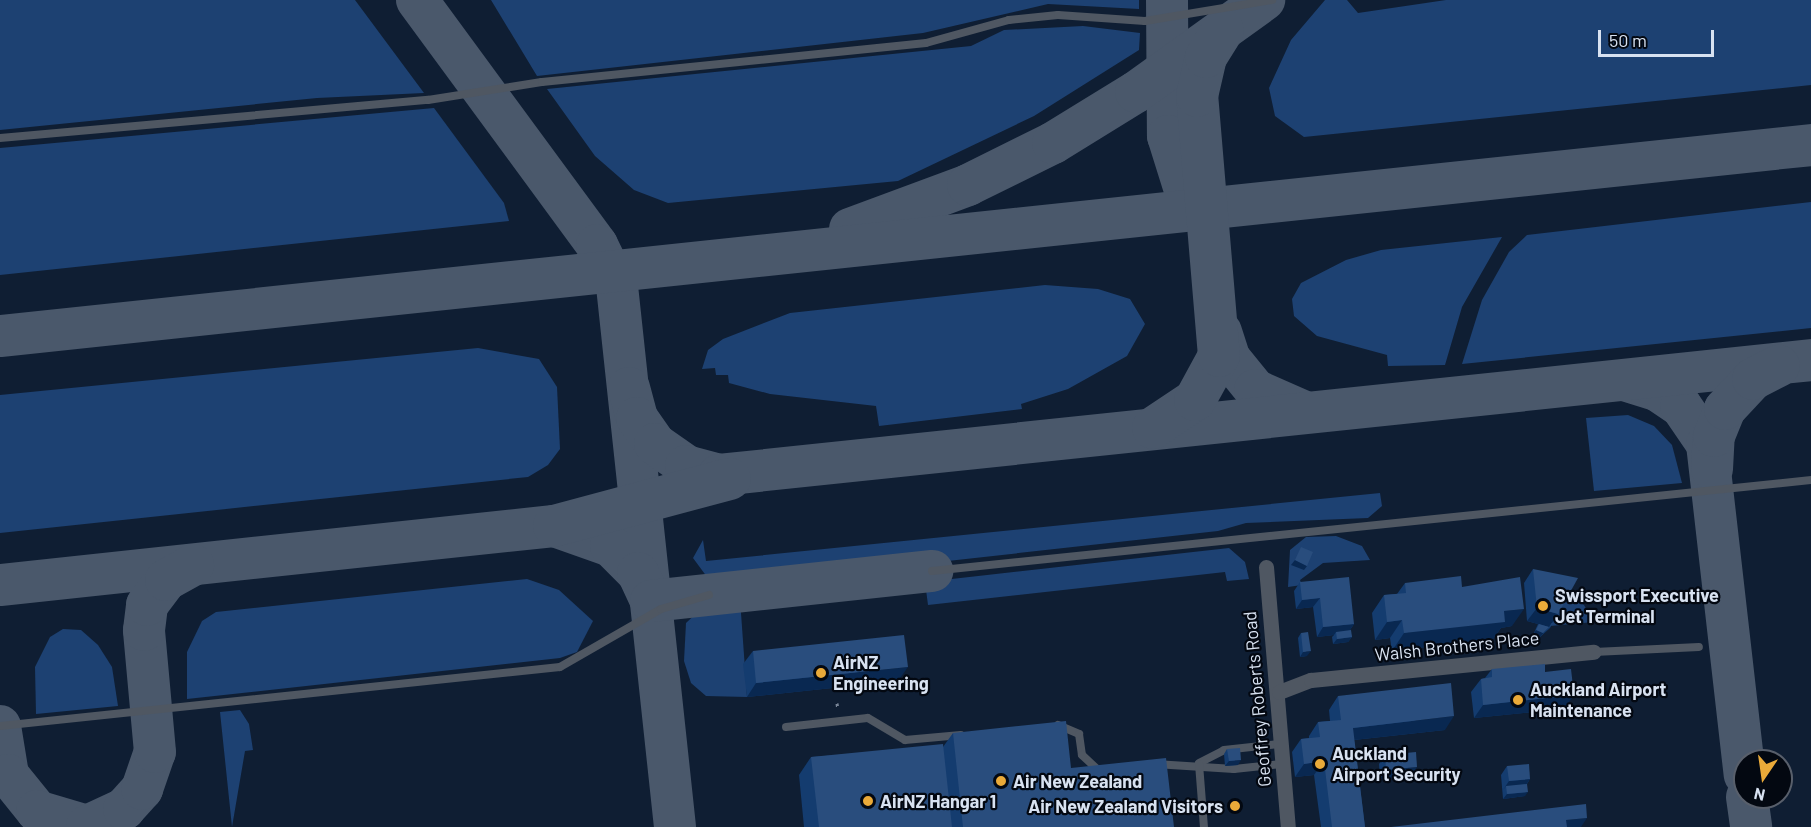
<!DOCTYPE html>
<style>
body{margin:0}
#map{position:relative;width:1811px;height:827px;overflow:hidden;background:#0f1e33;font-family:Barlow,sans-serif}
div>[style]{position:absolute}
.green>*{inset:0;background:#1d4172}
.taxiway>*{height:42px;margin:-21px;padding:0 21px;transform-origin:21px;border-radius:21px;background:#4a586b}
.path>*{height:3px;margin-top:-1.5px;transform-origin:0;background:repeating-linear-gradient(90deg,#798597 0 3px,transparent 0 7.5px)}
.service>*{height:8px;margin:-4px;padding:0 4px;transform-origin:4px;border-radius:4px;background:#4f5762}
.minor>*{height:15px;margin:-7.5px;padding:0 7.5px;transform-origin:7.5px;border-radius:7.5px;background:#4f5762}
.wall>*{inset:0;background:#143c6f}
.shaded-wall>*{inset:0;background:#092851}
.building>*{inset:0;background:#294d7d}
.dots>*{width:16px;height:16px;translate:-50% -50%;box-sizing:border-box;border:3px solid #030811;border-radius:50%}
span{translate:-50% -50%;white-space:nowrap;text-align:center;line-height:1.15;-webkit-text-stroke:4.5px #030811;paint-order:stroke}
.poi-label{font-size:18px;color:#d8e2f1;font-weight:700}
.left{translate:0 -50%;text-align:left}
.right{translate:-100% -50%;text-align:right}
.street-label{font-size:18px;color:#d8e2f1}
.north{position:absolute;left:1733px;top:749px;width:60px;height:60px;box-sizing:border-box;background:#030811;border:2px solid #585f6b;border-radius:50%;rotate:193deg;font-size:16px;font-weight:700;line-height:24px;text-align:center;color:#d8e2f1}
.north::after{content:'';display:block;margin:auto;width:21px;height:27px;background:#eaaa39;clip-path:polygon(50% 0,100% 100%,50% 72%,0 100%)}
.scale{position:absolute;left:1598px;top:30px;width:116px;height:27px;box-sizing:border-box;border:3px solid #d8e2f1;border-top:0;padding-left:8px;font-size:18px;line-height:21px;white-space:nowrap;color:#d8e2f1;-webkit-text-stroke:4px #030811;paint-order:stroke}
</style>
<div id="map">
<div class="green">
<i style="clip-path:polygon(0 0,355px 0,424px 93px,317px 98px,0 130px)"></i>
<i style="clip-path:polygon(491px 0,1139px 0,1139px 9px,1048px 4px,923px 33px,537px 76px)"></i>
<i style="clip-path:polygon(1325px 0,1347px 0,1358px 13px,1446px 0,1811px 0,1811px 85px,1304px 137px,1275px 116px,1269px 88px,1291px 40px)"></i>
<i style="clip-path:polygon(1083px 26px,1140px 33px,1139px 50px,1034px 116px,898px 181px,668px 203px,634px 190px,595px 156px,547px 89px,971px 46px,1004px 30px)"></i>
<i style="clip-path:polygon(434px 108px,504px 203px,509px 221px,0 275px,0 148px)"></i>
<i style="clip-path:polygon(1811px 202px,1811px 328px,1462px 364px,1482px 300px,1509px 252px,1527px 235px)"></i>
<i style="clip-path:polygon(1502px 237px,1462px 307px,1445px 365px,1388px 366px,1387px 355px,1317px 336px,1294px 316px,1292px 299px,1301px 283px,1346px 260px,1381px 250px)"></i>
<i style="clip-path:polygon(1045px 285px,1098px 289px,1130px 299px,1145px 324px,1127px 356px,1068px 389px,1021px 404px,1022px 409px,879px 426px,876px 406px,770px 394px,729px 383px,728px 375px,716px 375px,715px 368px,702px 369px,708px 350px,723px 339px,790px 313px)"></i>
<i style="clip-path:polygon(478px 348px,539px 359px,557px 387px,560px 449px,548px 465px,528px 477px,0 533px,0 395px)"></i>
<i style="clip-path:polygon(1628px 415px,1654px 426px,1672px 445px,1682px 483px,1594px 491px,1586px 418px)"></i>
<i style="clip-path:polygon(1380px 493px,1382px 506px,1368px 518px,1246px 523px,1218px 531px,748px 583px,710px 581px,693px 558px,703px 540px,706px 561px)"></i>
<i style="clip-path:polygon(1336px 536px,1362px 546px,1370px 560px,1323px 563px,1300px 580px,1302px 585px,1288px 587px,1290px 550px,1306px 537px)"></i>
<i style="clip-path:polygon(1229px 548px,1245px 562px,1249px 579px,1227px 581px,1225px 572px,928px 605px,925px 582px)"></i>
<i style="clip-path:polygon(527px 579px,559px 590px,593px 621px,577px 652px,560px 658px,187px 699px,187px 652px,202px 621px,216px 612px)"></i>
<i style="clip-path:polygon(1568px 592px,1584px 605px,1594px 622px,1550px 626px)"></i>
<i style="clip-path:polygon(740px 599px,747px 697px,706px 696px,691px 683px,684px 661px,686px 623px,706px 604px)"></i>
<i style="clip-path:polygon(63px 629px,81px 630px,98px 645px,112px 667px,118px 706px,36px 714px,35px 667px,50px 637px)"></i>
<i style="clip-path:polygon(240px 710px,249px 724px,253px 750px,245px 751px,232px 827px,220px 712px)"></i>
</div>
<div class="taxiway">
<i style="left:417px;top:0;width:304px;rotate:53.7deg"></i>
<i style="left:597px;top:245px;width:46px;rotate:64deg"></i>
<i style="left:617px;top:286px;width:544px;rotate:83.88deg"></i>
<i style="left:1167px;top:0;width:136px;rotate:89.6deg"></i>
<i style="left:1168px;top:136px;width:73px;rotate:72.6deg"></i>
<i style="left:850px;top:229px;width:126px;rotate:-20.4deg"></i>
<i style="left:968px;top:185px;width:95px;rotate:-26.3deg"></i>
<i style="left:1053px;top:143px;width:97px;rotate:-31.6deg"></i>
<i style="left:1136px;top:92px;width:158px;rotate:-35.7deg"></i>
<i style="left:1221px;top:332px;width:28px;rotate:72deg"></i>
<i style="left:1230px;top:359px;width:40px;rotate:51deg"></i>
<i style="left:1255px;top:390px;width:55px;rotate:23.7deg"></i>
<i style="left:0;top:336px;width:1821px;rotate:-6.02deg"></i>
<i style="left:1627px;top:381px;width:31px;rotate:17deg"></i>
<i style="left:1657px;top:390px;width:29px;rotate:34deg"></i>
<i style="left:1681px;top:406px;width:46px;rotate:55.6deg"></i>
<i style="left:1707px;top:444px;width:333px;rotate:83.5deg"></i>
<i style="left:629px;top:388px;width:31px;rotate:75deg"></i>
<i style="left:637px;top:418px;width:32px;rotate:55deg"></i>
<i style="left:655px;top:444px;width:38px;rotate:35deg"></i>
<i style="left:686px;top:466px;width:34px;rotate:15deg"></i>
<i style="left:719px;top:475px;width:1098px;rotate:-6.01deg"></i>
<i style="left:1153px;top:428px;width:50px;rotate:-33.7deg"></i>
<i style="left:1195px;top:400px;width:50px;rotate:-61.4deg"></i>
<i style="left:1219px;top:356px;width:261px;rotate:-94.8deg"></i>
<i style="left:1197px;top:96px;width:40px;rotate:-77deg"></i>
<i style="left:1206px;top:57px;width:32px;rotate:-58deg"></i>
<i style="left:1712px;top:469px;width:33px;rotate:-87deg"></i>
<i style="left:1714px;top:436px;width:29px;rotate:-68deg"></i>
<i style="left:1725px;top:409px;width:41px;rotate:-47deg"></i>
<i style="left:1753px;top:379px;width:29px;rotate:-27deg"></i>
<i style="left:557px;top:527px;width:57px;rotate:19.4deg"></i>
<i style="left:611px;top:546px;width:38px;rotate:45deg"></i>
<i style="left:638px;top:573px;width:31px;rotate:65deg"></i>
<i style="left:651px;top:601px;width:283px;rotate:-6.1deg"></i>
<i style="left:0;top:585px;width:557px;rotate:-6.08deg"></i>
<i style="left:554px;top:526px;width:182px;rotate:-15deg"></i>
<i style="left:0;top:726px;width:50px;rotate:80.7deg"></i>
<i style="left:8px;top:775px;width:46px;rotate:51.1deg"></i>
<i style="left:37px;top:811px;width:52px;rotate:16.7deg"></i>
<i style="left:87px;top:826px;width:41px;rotate:-24.7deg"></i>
<i style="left:124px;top:809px;width:27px;rotate:-48deg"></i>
<i style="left:142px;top:789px;width:39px;rotate:-71deg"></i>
<i style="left:155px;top:752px;width:122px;rotate:-95.2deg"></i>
<i style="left:144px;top:630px;width:25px;rotate:-83deg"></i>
<i style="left:147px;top:605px;width:31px;rotate:-53deg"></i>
<i style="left:166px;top:580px;width:31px;rotate:-29deg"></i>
<i style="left:1747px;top:797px;width:30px;rotate:82deg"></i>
</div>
<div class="path">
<i style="left:837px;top:703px;width:7px;rotate:82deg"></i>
</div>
<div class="service">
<i style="left:0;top:138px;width:430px;rotate:-5.1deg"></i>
<i style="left:428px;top:100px;width:115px;rotate:-9deg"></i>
<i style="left:542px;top:82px;width:386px;rotate:-5.8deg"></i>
<i style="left:926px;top:43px;width:86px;rotate:-15.5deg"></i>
<i style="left:1009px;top:20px;width:49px;rotate:-5.8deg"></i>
<i style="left:1058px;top:15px;width:87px;rotate:3.9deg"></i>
<i style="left:1145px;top:21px;width:129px;rotate:-9.4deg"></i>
<i style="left:932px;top:571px;width:884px;rotate:-5.91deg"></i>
<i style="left:1594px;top:652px;width:105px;rotate:-2.7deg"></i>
<i style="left:1058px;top:725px;width:23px;rotate:23deg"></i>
<i style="left:1079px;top:734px;width:21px;rotate:82deg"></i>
<i style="left:1082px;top:755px;width:22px;rotate:43deg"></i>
<i style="left:0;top:726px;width:563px;rotate:-6.01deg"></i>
<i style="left:560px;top:667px;width:116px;rotate:-29.9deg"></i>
<i style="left:661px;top:609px;width:50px;rotate:-16.3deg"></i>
<i style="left:786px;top:727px;width:82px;rotate:-6.3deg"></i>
<i style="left:868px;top:718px;width:43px;rotate:30.7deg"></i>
<i style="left:905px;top:740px;width:56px;rotate:-5.1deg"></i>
<i style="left:1199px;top:763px;width:28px;rotate:-27deg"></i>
<i style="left:1224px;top:750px;width:55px;rotate:-6.2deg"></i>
<i style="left:1155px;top:764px;width:79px;rotate:3.6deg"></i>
<i style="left:1234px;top:769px;width:47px;rotate:-6.1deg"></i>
<i style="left:1199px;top:764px;width:63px;rotate:85.5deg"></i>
</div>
<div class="minor">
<i style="left:1266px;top:567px;width:261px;rotate:85.2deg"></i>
<i style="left:1279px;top:692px;width:34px;rotate:-21deg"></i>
<i style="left:1311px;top:680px;width:284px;rotate:-5.7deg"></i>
</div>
<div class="wall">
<i style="clip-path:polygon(1533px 569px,1558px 614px,1550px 628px,1540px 637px,1533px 635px,1538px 624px,1527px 621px,1524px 583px)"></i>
<i style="clip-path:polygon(1300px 582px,1354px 624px,1350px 630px,1352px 637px,1348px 642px,1333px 644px,1332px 637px,1334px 635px,1317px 637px,1313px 607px,1296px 609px,1294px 591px)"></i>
<i style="clip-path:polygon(1405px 583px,1462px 587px,1512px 626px,1501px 628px,1493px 639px,1392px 651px,1390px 638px,1375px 640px,1372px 613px,1384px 595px,1397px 594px)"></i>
<i style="clip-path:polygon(1301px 633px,1307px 656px,1300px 657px,1298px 638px)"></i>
<i style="clip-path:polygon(753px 651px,898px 681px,747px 697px,743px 664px)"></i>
<i style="clip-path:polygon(1492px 669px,1545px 672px,1564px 709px,1474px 718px,1471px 692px,1481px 679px,1485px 678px)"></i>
<i style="clip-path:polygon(1338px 696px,1445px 730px,1354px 740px,1365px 827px,1321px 827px,1314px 775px,1295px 777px,1292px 752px,1301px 739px,1309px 738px,1309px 736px,1318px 722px,1330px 721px,1329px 710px)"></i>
<i style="clip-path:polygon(953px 733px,1071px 768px,1174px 827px,804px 827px,799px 775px,811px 757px,943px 747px)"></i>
<i style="clip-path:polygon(1227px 749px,1238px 765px,1225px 766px,1224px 754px)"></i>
<i style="clip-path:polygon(1385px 755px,1411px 776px,1380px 779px,1379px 764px)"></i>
<i style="clip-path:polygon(1507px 766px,1530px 779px,1527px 784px,1525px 796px,1503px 799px,1501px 775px)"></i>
</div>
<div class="shaded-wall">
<i style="clip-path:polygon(1295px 560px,1307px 566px,1304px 570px,1291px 565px)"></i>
<i style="clip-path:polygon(1320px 598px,1313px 607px,1296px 609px,1302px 600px)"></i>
<i style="clip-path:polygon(1537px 608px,1558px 614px,1549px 627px,1527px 621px)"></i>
<i style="clip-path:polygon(1524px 609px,1512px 626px,1501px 628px,1493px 639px,1392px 651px,1404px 633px,1504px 611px)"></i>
<i style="clip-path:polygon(1402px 620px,1390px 638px,1375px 640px,1387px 622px)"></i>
<i style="clip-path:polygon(1553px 623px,1540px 637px,1533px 635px,1536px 630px,1543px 633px)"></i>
<i style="clip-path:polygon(1354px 624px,1348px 633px,1336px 632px,1334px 635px,1317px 637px,1323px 627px)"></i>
<i style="clip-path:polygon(1352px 637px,1348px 642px,1333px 644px,1337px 639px)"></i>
<i style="clip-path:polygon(1311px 651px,1307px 656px,1300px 657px,1303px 652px)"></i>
<i style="clip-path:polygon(908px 667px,898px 681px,747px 697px,756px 683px)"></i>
<i style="clip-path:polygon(1574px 695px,1564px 709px,1474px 718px,1483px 705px)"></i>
<i style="clip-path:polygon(1454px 716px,1445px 730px,1344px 741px,1353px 728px)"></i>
<i style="clip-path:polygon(1241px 760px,1238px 765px,1225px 766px,1229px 761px)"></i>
<i style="clip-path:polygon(1324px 761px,1314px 775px,1295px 777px,1304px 764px)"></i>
<i style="clip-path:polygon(1417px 767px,1411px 776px,1380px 779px,1386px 770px)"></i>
<i style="clip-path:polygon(1530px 779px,1524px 788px,1506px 786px,1503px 790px,1509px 781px)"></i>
<i style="clip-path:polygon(1528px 792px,1525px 796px,1503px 799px,1507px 794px)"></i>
<i style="clip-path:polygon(1587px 818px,1581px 827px,1562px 827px,1566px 820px)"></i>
</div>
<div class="building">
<i style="clip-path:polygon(1301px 547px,1313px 552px,1307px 566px,1295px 560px)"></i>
<i style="clip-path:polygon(1533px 569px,1578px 578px,1558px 614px,1537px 608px)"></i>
<i style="clip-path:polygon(1461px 576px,1462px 587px,1520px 577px,1524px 609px,1504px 611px,1505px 622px,1404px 633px,1402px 620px,1387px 622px,1384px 595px,1406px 593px,1405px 583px)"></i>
<i style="clip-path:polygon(1349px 577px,1354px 624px,1323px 627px,1320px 598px,1302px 600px,1300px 582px)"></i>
<i style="clip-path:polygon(1552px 623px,1553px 623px,1543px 633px,1536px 630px,1539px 624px,1549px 627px)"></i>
<i style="clip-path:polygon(1351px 630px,1352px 637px,1337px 639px,1336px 632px)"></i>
<i style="clip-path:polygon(1308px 632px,1311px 651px,1303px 652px,1301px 633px)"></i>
<i style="clip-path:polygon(904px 635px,908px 667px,756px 683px,753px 651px)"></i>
<i style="clip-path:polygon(1545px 664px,1545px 672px,1571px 669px,1574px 695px,1483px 705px,1481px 679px,1492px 677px,1492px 669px)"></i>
<i style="clip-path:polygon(1451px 683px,1454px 716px,1353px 728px,1365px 827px,1332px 827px,1324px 761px,1304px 764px,1301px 739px,1320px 737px,1318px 722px,1341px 720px,1338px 696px)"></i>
<i style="clip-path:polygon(1066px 721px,1071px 768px,1166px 758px,1174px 827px,963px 827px,953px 733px)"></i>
<i style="clip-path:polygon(943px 744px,952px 827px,819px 827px,811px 757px)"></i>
<i style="clip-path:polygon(1240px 748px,1241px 760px,1229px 761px,1227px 749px)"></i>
<i style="clip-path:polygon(1416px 752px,1417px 767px,1386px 770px,1385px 755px)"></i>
<i style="clip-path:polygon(1529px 764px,1530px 779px,1509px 781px,1507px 766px)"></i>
<i style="clip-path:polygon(1527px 784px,1528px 792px,1507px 794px,1506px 786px)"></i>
<i style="clip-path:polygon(1586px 804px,1587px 818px,1566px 820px,1567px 827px,1391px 827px)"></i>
</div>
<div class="dots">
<i style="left:1543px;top:606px;background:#eaaa39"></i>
<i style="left:821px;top:673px;background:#eaaa39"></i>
<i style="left:1518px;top:700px;background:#eaaa39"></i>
<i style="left:1320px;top:764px;background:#eaaa39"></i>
<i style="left:1001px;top:781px;background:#eaaa39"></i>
<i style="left:868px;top:801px;background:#eaaa39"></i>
<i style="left:1235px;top:806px;background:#eaaa39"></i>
</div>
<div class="poi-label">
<span class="left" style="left:1555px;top:606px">Swissport Executive<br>Jet Terminal</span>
<span class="left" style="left:833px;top:673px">AirNZ<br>Engineering</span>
<span class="left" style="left:1530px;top:700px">Auckland Airport<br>Maintenance</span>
<span class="left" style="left:1332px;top:764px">Auckland<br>Airport Security</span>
<span class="left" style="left:1013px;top:781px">Air New Zealand</span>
<span class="left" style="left:880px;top:801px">AirNZ Hangar 1</span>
<span class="right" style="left:1223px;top:806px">Air New Zealand Visitors</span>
</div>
<div class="street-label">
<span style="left:1457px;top:646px;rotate:-6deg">Walsh Brothers Place</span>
<span style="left:1257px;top:699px;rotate:-95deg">Geoffrey Roberts Road</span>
</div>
<div class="north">N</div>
<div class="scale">50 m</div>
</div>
